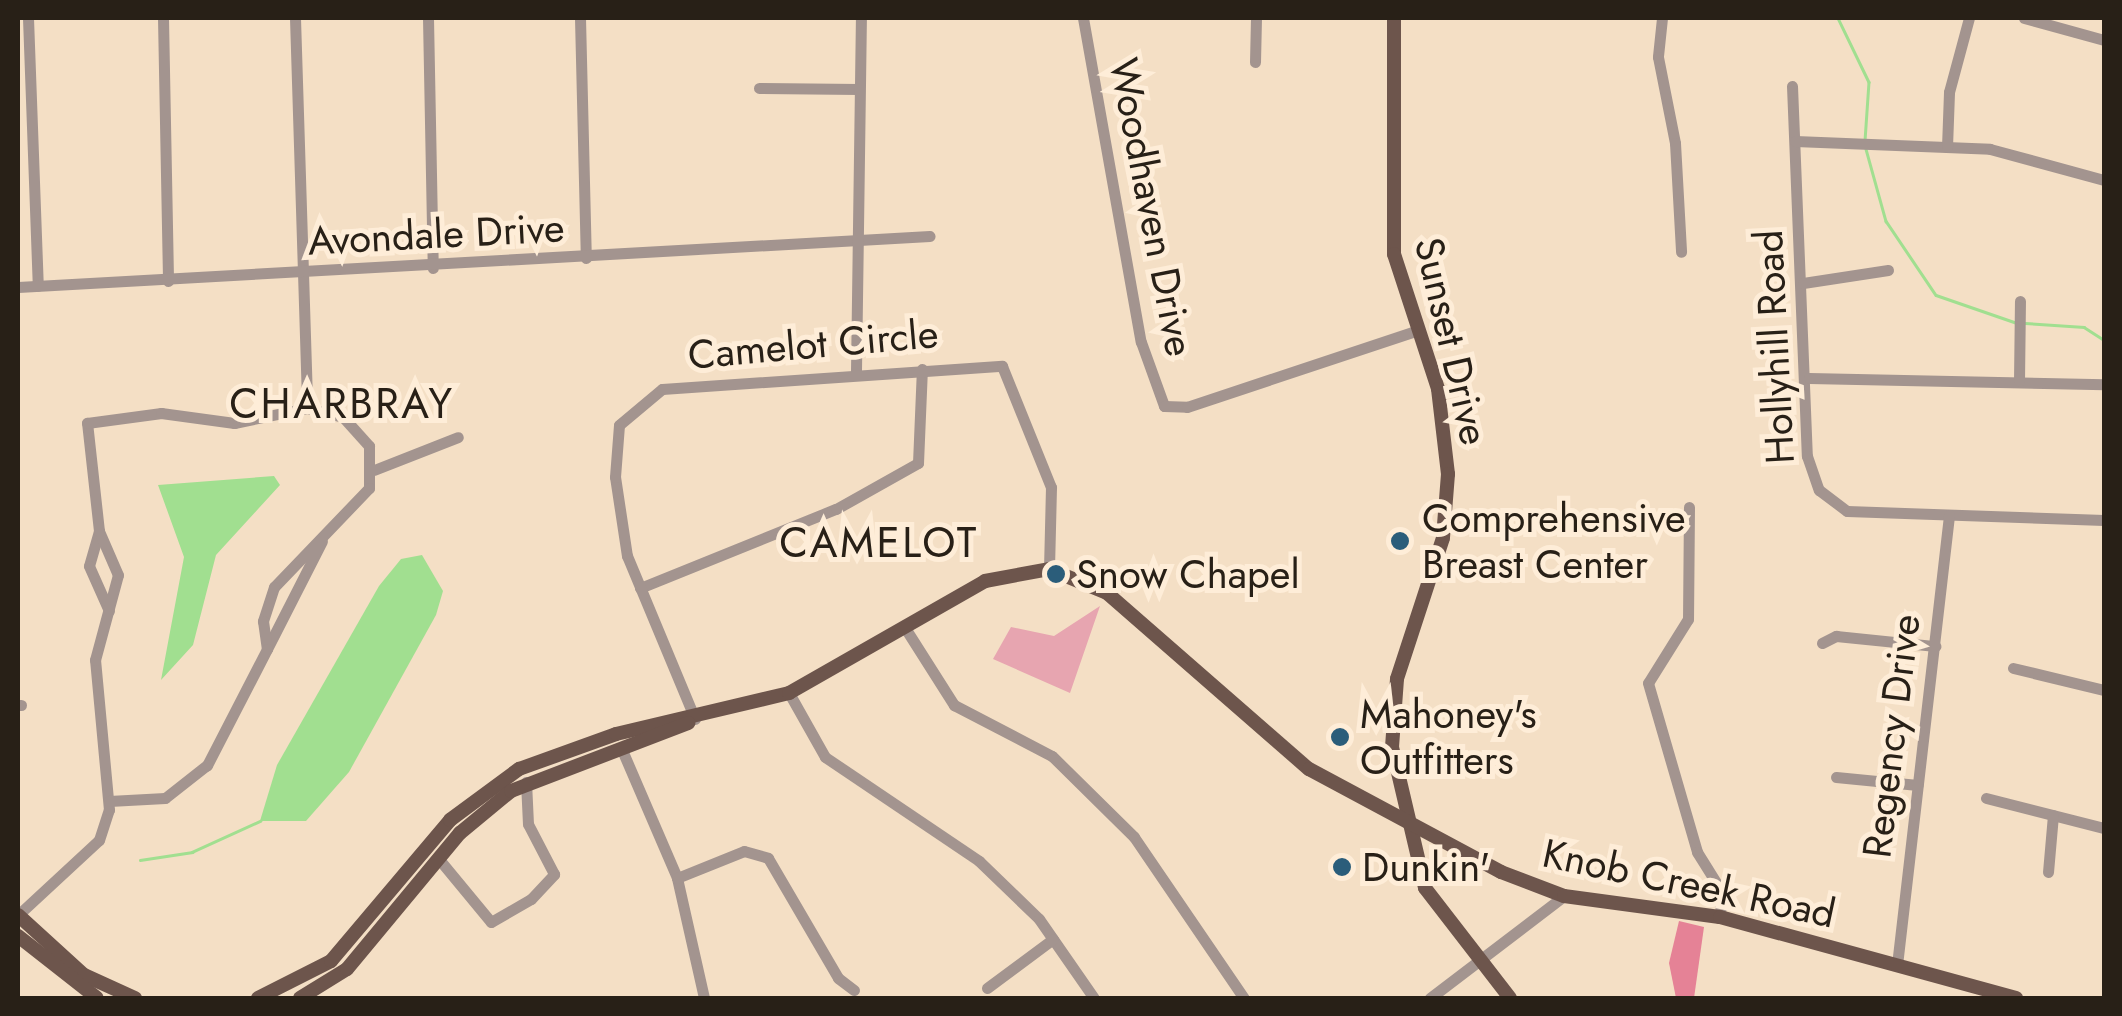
<!DOCTYPE html>
<style>
body{margin:0}
#map{position:relative;width:2122px;height:1016px;overflow:hidden;background:#f4dfc5;font-family:Jost,sans-serif}
div>[style]{position:absolute}
.green>*{inset:0;background:#e7a5b0}
.forest>*{inset:0;background:#e58296}
.water>*{inset:0;background:#a1df90}
.stream>*{height:2.5px;margin:-1.25px;padding:0 1.25px;transform-origin:1.25px;border-radius:1.25px;background:#a1df90}
.minor>*{height:11px;margin:-5.5px;padding:0 5.5px;transform-origin:5.5px;border-radius:5.5px;background:#a3948f}
.major>*{height:14px;margin:-7px;padding:0 7px;transform-origin:7px;border-radius:7px;background:#6d554c}
.dots>*{width:28px;height:28px;translate:-50% -50%;box-sizing:border-box;border:5px solid #feedd8;border-radius:50%}
span{translate:-50% -50%;white-space:nowrap;text-align:center;line-height:1.15;-webkit-text-stroke:10px #feedd8;paint-order:stroke}
.street-label{font-size:40px;color:#282017}
.poi-label{font-size:40px;color:#282017}
.left{translate:0 -50%;text-align:left}
.neighbourhood-label{font-size:42px;color:#282017;letter-spacing:2.5px}
.frame{position:absolute;inset:0;border:20px solid #282017;pointer-events:none}
</style>
<div id="map">
<div class="green">
<i style="clip-path:polygon(1100px 606px,1070px 693px,993px 659px,1011px 627px,1054px 636px)"></i>
</div>
<div class="forest">
<i style="clip-path:polygon(1679px 921px,1704px 927px,1694px 998px,1676px 998px,1669px 963px)"></i>
</div>
<div class="water">
<i style="clip-path:polygon(274px 476px,280px 485px,216px 555px,193px 645px,161px 680px,184px 557px,158px 485px)"></i>
<i style="clip-path:polygon(422px 555px,443px 591px,436px 615px,349px 772px,306px 821px,260px 821px,277px 765px,379px 586px,401px 559px)"></i>
</div>
<div class="stream">
<i style="left:1838px;top:18px;width:71px;rotate:64.2deg"></i>
<i style="left:1869px;top:82px;width:59px;rotate:93.9deg"></i>
<i style="left:1866px;top:149px;width:75px;rotate:74.5deg"></i>
<i style="left:1886px;top:221px;width:89px;rotate:56deg"></i>
<i style="left:1936px;top:295px;width:86px;rotate:19.1deg"></i>
<i style="left:2025px;top:323px;width:59px;rotate:3.9deg"></i>
<i style="left:2084px;top:327px;width:24px;rotate:33deg"></i>
<i style="left:140px;top:860px;width:53px;rotate:-8.7deg"></i>
<i style="left:192px;top:852px;width:75px;rotate:-24.5deg"></i>
</div>
<div class="minor">
<i style="left:28px;top:18px;width:268px;rotate:87.9deg"></i>
<i style="left:163px;top:18px;width:263px;rotate:88.9deg"></i>
<i style="left:295px;top:18px;width:390px;rotate:88.2deg"></i>
<i style="left:428px;top:18px;width:250px;rotate:88.9deg"></i>
<i style="left:580px;top:18px;width:240px;rotate:88.6deg"></i>
<i style="left:1083px;top:18px;width:329px;rotate:79.9deg"></i>
<i style="left:1141px;top:342px;width:68px;rotate:70.2deg"></i>
<i style="left:1164px;top:406px;width:23px;rotate:2deg"></i>
<i style="left:1187px;top:407px;width:240px;rotate:-18.4deg"></i>
<i style="left:1662px;top:18px;width:39px;rotate:96deg"></i>
<i style="left:1658px;top:57px;width:88px;rotate:78.8deg"></i>
<i style="left:1675px;top:143px;width:109px;rotate:86.8deg"></i>
<i style="left:2024px;top:18px;width:83px;rotate:15.4deg"></i>
<i style="left:1255px;top:62px;width:44px;rotate:-88.7deg"></i>
<i style="left:1792px;top:86px;width:370px;rotate:87.7deg"></i>
<i style="left:1807px;top:456px;width:36px;rotate:71deg"></i>
<i style="left:1819px;top:490px;width:35px;rotate:37deg"></i>
<i style="left:1847px;top:511px;width:257px;rotate:2deg"></i>
<i style="left:759px;top:88px;width:100px;rotate:0.6deg"></i>
<i style="left:1795px;top:141px;width:195px;rotate:2.3deg"></i>
<i style="left:1990px;top:149px;width:118px;rotate:15.2deg"></i>
<i style="left:1947px;top:147px;width:55px;rotate:-87.9deg"></i>
<i style="left:1949px;top:92px;width:77px;rotate:-74.9deg"></i>
<i style="left:1803px;top:283px;width:86px;rotate:-8.7deg"></i>
<i style="left:18px;top:287px;width:913px;rotate:-3.2deg"></i>
<i style="left:856px;top:371px;width:353px;rotate:-89.2deg"></i>
<i style="left:1809px;top:378px;width:295px;rotate:1.2deg"></i>
<i style="left:2019px;top:381px;width:80px;rotate:-89.3deg"></i>
<i style="left:374px;top:470px;width:90px;rotate:-21.4deg"></i>
<i style="left:1689px;top:507px;width:112px;rotate:90.5deg"></i>
<i style="left:1688px;top:619px;width:75px;rotate:122deg"></i>
<i style="left:1648px;top:683px;width:176px;rotate:73.8deg"></i>
<i style="left:1697px;top:852px;width:47px;rotate:58deg"></i>
<i style="left:1722px;top:892px;width:25px;rotate:95deg"></i>
<i style="left:99px;top:531px;width:36px;rotate:106deg"></i>
<i style="left:89px;top:566px;width:49px;rotate:66deg"></i>
<i style="left:640px;top:588px;width:211px;rotate:-22deg"></i>
<i style="left:836px;top:509px;width:94px;rotate:-29.3deg"></i>
<i style="left:918px;top:463px;width:94px;rotate:-87.6deg"></i>
<i style="left:907px;top:631px;width:88px;rotate:57.6deg"></i>
<i style="left:954px;top:705px;width:110px;rotate:27.5deg"></i>
<i style="left:1052px;top:756px;width:115px;rotate:44.6deg"></i>
<i style="left:1134px;top:837px;width:195px;rotate:55.7deg"></i>
<i style="left:1822px;top:643px;width:16px;rotate:-27deg"></i>
<i style="left:1836px;top:636px;width:100px;rotate:5.8deg"></i>
<i style="left:267px;top:649px;width:121px;rotate:-63deg"></i>
<i style="left:2013px;top:668px;width:94px;rotate:13.6deg"></i>
<i style="left:789px;top:693px;width:73px;rotate:60.6deg"></i>
<i style="left:825px;top:757px;width:186px;rotate:34deg"></i>
<i style="left:979px;top:861px;width:83px;rotate:44deg"></i>
<i style="left:1039px;top:919px;width:96px;rotate:55.2deg"></i>
<i style="left:18px;top:705px;width:3px"></i>
<i style="left:695px;top:719px;width:177px;rotate:-112.6deg"></i>
<i style="left:627px;top:556px;width:80px;rotate:-98.6deg"></i>
<i style="left:615px;top:477px;width:52px;rotate:-85.6deg"></i>
<i style="left:619px;top:425px;width:56px;rotate:-39.9deg"></i>
<i style="left:662px;top:389px;width:341px;rotate:-3.9deg"></i>
<i style="left:1002px;top:366px;width:131px;rotate:68deg"></i>
<i style="left:1051px;top:487px;width:82px;rotate:91.4deg"></i>
<i style="left:622px;top:750px;width:139px;rotate:66.7deg"></i>
<i style="left:677px;top:878px;width:123px;rotate:77.3deg"></i>
<i style="left:1836px;top:777px;width:82px;rotate:5.6deg"></i>
<i style="left:1986px;top:798px;width:122px;rotate:14.3deg"></i>
<i style="left:438px;top:858px;width:83px;rotate:50.4deg"></i>
<i style="left:491px;top:922px;width:46px;rotate:-29.9deg"></i>
<i style="left:531px;top:899px;width:34px;rotate:-47deg"></i>
<i style="left:554px;top:874px;width:56px;rotate:-117.5deg"></i>
<i style="left:528px;top:824px;width:42px;rotate:-92.7deg"></i>
<i style="left:2048px;top:872px;width:57px;rotate:-85deg"></i>
<i style="left:677px;top:878px;width:72px;rotate:-21.9deg"></i>
<i style="left:744px;top:851px;width:25px;rotate:16deg"></i>
<i style="left:768px;top:858px;width:139px;rotate:59.7deg"></i>
<i style="left:838px;top:978px;width:20px;rotate:37deg"></i>
<i style="left:18px;top:915px;width:110px;rotate:-42.8deg"></i>
<i style="left:99px;top:840px;width:32px;rotate:-72deg"></i>
<i style="left:109px;top:810px;width:151px;rotate:-95.3deg"></i>
<i style="left:95px;top:660px;width:88px;rotate:-74.9deg"></i>
<i style="left:118px;top:575px;width:48px;rotate:-113.4deg"></i>
<i style="left:99px;top:531px;width:109px;rotate:-96.3deg"></i>
<i style="left:87px;top:423px;width:75px;rotate:-7.7deg"></i>
<i style="left:161px;top:413px;width:74px;rotate:7.8deg"></i>
<i style="left:234px;top:423px;width:75px;rotate:-11.6deg"></i>
<i style="left:307px;top:408px;width:37px;rotate:14deg"></i>
<i style="left:343px;top:417px;width:39px;rotate:48deg"></i>
<i style="left:369px;top:446px;width:42px;rotate:90deg"></i>
<i style="left:369px;top:488px;width:137px;rotate:133.8deg"></i>
<i style="left:274px;top:587px;width:36px;rotate:108deg"></i>
<i style="left:263px;top:621px;width:28px;rotate:82deg"></i>
<i style="left:267px;top:649px;width:131px;rotate:117.3deg"></i>
<i style="left:207px;top:765px;width:53px;rotate:141.8deg"></i>
<i style="left:165px;top:798px;width:56px;rotate:176.9deg"></i>
<i style="left:1897px;top:965px;width:453px;rotate:-83.4deg"></i>
<i style="left:987px;top:988px;width:82px;rotate:-36.6deg"></i>
<i style="left:1430px;top:998px;width:168px;rotate:-37.3deg"></i>
</div>
<div class="major">
<i style="left:1394px;top:18px;width:236px;rotate:90deg"></i>
<i style="left:1394px;top:254px;width:142px;rotate:71.9deg"></i>
<i style="left:1438px;top:389px;width:86px;rotate:83.3deg"></i>
<i style="left:1448px;top:474px;width:64px;rotate:94.5deg"></i>
<i style="left:1443px;top:538px;width:148px;rotate:108.1deg"></i>
<i style="left:1397px;top:679px;width:68px;rotate:94.2deg"></i>
<i style="left:1392px;top:747px;width:145px;rotate:76.8deg"></i>
<i style="left:1425px;top:888px;width:139px;rotate:52.3deg"></i>
<i style="left:18px;top:915px;width:89px;rotate:42.3deg"></i>
<i style="left:84px;top:975px;width:56px;rotate:24.3deg"></i>
<i style="left:18px;top:936px;width:100px;rotate:38.1deg"></i>
<i style="left:258px;top:998px;width:82px;rotate:-26.9deg"></i>
<i style="left:331px;top:961px;width:185px;rotate:-49.8deg"></i>
<i style="left:450px;top:820px;width:86px;rotate:-36.5deg"></i>
<i style="left:519px;top:769px;width:103px;rotate:-19.8deg"></i>
<i style="left:616px;top:734px;width:178px;rotate:-13.3deg"></i>
<i style="left:789px;top:693px;width:226px;rotate:-29.7deg"></i>
<i style="left:985px;top:581px;width:65px;rotate:-10.6deg"></i>
<i style="left:1049px;top:569px;width:63px;rotate:22.5deg"></i>
<i style="left:1107px;top:593px;width:268px;rotate:41.1deg"></i>
<i style="left:1309px;top:769px;width:218px;rotate:28.2deg"></i>
<i style="left:1501px;top:872px;width:67px;rotate:20.9deg"></i>
<i style="left:1564px;top:896px;width:157px;rotate:7.7deg"></i>
<i style="left:1720px;top:917px;width:307px;rotate:15.3deg"></i>
<i style="left:300px;top:998px;width:55px;rotate:-31.7deg"></i>
<i style="left:347px;top:969px;width:177px;rotate:-50.3deg"></i>
<i style="left:460px;top:833px;width:66px;rotate:-39.5deg"></i>
<i style="left:511px;top:791px;width:190px;rotate:-21deg"></i>
</div>
<div class="dots">
<i style="left:1400px;top:541px;background:#2b5d7a"></i>
<i style="left:1056px;top:574px;background:#2b5d7a"></i>
<i style="left:1340px;top:737px;background:#2b5d7a"></i>
<i style="left:1342px;top:867px;background:#2b5d7a"></i>
</div>
<div class="street-label">
<span style="left:1152px;top:207px;rotate:79deg">Woodhaven Drive</span>
<span style="left:436px;top:234px;rotate:-3deg">Avondale Drive</span>
<span style="left:1452px;top:341px;rotate:77deg">Sunset Drive</span>
<span style="left:813px;top:344px;rotate:-5deg">Camelot Circle</span>
<span style="left:1774px;top:347px;rotate:-93deg">Hollyhill Road</span>
<span style="left:1891px;top:736px;rotate:-83deg">Regency Drive</span>
<span style="left:1689px;top:883px;rotate:12deg">Knob Creek Road</span>
</div>
<div class="poi-label">
<span class="left" style="left:1422px;top:541px">Comprehensive<br>Breast Center</span>
<span class="left" style="left:1076px;top:574px">Snow Chapel</span>
<span class="left" style="left:1360px;top:737px">Mahoney's<br>Outfitters</span>
<span class="left" style="left:1362px;top:867px">Dunkin'</span>
</div>
<div class="neighbourhood-label">
<span style="left:342px;top:404px">CHARBRAY</span>
<span style="left:879px;top:543px">CAMELOT</span>
</div>
<div class="frame"></div>
</div>
